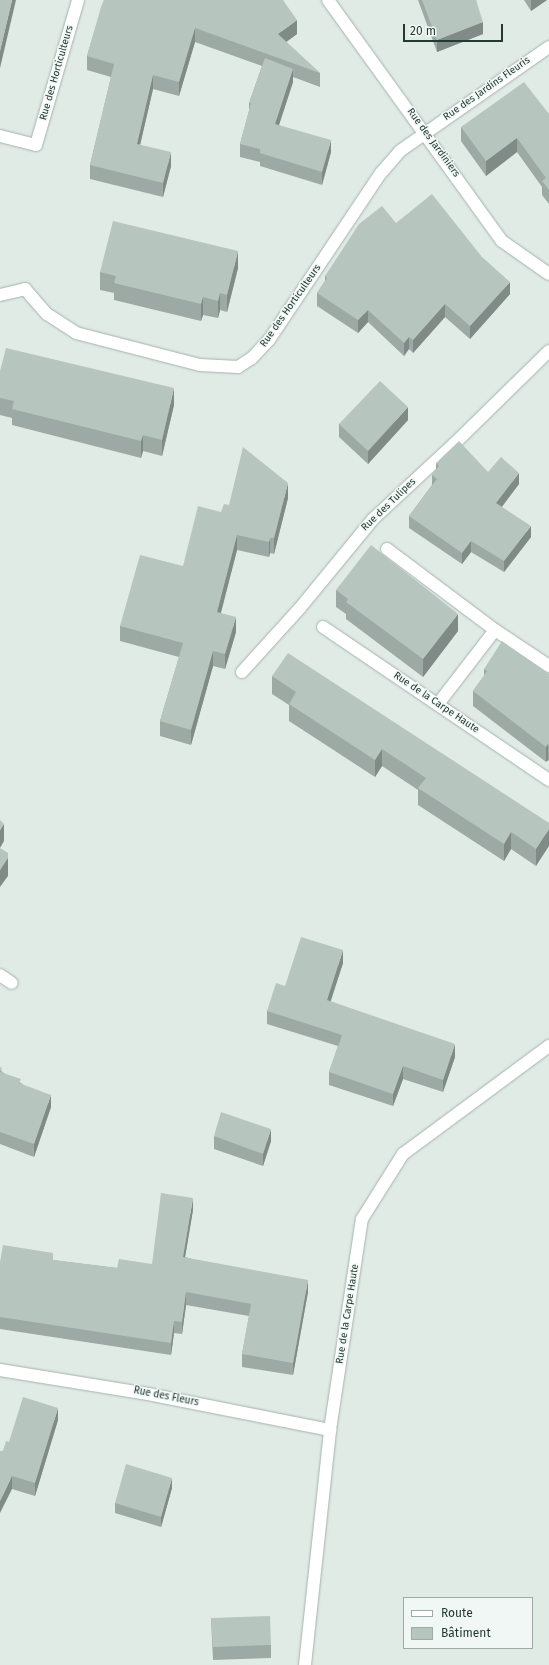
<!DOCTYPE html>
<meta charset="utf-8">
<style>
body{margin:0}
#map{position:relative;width:549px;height:1665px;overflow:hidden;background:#e1ebe6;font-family:"Fira Sans",sans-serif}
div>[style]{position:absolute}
.roads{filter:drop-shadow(0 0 1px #a4b2ad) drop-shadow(0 0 1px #a4b2ad)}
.lane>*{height:12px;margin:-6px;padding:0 6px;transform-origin:6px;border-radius:6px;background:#fff}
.street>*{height:12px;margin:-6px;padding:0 6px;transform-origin:6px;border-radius:6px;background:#fff}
.wall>*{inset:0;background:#9da9a4}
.shaded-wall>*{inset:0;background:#808a86}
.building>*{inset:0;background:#b7c5bf}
span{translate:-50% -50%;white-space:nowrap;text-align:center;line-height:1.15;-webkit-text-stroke:3px #f1f7f4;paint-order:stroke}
.street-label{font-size:10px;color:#223a33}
.legend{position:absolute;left:403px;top:1597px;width:130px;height:52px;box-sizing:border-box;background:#f1f7f4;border:1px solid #9eaba7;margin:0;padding:5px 7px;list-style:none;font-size:12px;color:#223a33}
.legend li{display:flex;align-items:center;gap:8px;height:20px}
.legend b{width:20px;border:1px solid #9eaba7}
.scale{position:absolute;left:403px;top:24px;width:100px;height:18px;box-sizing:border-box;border:2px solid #223a33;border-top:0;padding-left:5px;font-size:12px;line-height:14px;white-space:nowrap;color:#223a33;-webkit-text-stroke:3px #f1f7f4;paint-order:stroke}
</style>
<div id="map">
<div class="roads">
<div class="lane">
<i style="left:0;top:295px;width:26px;rotate:-13deg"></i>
<i style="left:387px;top:549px;width:135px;rotate:36.9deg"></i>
<i style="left:495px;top:630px;width:65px;rotate:33.7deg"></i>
<i style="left:323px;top:627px;width:273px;rotate:34.1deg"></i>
<i style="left:242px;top:672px;width:86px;rotate:-47.8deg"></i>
<i style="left:300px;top:608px;width:115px;rotate:-50.6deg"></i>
<i style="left:373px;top:519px;width:110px;rotate:-42.8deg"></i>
<i style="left:454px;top:444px;width:133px;rotate:-44.4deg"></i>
<i style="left:438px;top:704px;width:93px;rotate:-52.4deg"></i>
</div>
<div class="street">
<i style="left:328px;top:0;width:297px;rotate:54.2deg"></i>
<i style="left:502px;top:241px;width:57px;rotate:35.1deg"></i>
<i style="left:0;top:136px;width:37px;rotate:14deg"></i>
<i style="left:36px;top:145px;width:151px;rotate:-73.8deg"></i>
<i style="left:25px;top:289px;width:33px;rotate:49deg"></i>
<i style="left:47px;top:314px;width:35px;rotate:33deg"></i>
<i style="left:76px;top:333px;width:128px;rotate:14.5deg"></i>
<i style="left:200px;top:365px;width:38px;rotate:3deg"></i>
<i style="left:238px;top:367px;width:17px;rotate:-33deg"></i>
<i style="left:252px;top:358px;width:25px;rotate:-47deg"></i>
<i style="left:269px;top:340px;width:201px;rotate:-56.2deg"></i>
<i style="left:381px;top:173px;width:29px;rotate:-49deg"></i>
<i style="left:400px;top:151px;width:182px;rotate:-34.9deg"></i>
<i style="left:0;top:975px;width:14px;rotate:34deg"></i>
<i style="left:0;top:1370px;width:150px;rotate:9.2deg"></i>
<i style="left:148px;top:1394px;width:186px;rotate:11.2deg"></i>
<i style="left:305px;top:1665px;width:236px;rotate:-83.9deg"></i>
<i style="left:330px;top:1430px;width:213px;rotate:-81.4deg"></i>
<i style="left:362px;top:1219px;width:77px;rotate:-57.8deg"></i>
<i style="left:403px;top:1154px;width:182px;rotate:-36.5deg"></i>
</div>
</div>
<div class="wall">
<i style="clip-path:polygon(104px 0,297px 34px,286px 42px,320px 73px,320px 87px,293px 77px,293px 82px,279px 125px,331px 152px,322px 185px,260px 166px,260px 162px,240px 157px,240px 144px,249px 111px,249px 103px,262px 66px,195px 42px,179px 96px,153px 89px,140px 145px,171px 166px,163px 197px,90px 179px,90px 165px,111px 77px,87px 70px,87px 56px)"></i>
<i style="clip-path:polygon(418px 0,476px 0,483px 34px,437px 52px)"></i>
<i style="clip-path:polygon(524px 0,547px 0,531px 11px)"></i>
<i style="clip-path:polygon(549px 114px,549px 204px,542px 195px,542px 187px,517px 152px,486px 176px,461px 141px,461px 127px)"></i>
<i style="clip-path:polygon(396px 223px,510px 294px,470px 339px,445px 317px,413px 353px,409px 349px,404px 356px,368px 322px,358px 333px,317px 306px,317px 293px,325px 281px,325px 276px)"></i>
<i style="clip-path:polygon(238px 268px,227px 312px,220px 310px,218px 318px,203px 315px,201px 321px,114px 300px,114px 293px,100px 290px,100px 272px)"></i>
<i style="clip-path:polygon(0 371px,174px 405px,162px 456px,143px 451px,141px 458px,12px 425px,12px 418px,0 415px)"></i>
<i style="clip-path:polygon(408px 420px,368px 464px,339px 437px,339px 424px)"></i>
<i style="clip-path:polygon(436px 463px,488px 472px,519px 484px,502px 507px,531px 537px,504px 572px,471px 552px,462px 564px,409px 528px,409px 516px,432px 485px,432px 475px,436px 470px)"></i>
<i style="clip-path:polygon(288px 498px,274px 554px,270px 553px,269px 557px,237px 550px,221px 613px,236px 632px,225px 669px,213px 666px,191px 745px,160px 736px,160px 721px,179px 657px,120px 641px,120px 626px,183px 566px,221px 512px,229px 505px)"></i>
<i style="clip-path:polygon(336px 590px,458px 631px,423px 677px,346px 619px,346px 614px,336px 607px)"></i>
<i style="clip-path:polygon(484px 669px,549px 674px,549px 761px,548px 760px,546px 762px,473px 706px,473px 691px,484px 676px)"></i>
<i style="clip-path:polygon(272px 676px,549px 823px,536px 866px,511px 849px,504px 861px,418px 805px,418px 790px,382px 766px,375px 777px,289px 721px,289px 705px,272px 694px)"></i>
<i style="clip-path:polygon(343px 963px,330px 1001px,455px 1057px,443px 1092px,403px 1079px,393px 1106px,329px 1085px,329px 1072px,338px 1046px,267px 1024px,267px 1011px,285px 986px)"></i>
<i style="clip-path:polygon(0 1067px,2px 1072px,21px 1083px,51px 1107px,34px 1157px,0 1144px)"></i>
<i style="clip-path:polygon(214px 1136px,271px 1141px,263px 1166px,214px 1149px)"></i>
<i style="clip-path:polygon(193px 1210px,185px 1257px,308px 1292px,293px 1375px,242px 1367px,242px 1354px,249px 1316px,186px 1305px,182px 1334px,174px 1333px,171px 1355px,0 1329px,0 1262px,53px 1260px,117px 1268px,152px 1264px)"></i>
<i style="clip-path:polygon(58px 1420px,35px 1496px,12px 1489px,3px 1451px,9px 1442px)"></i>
<i style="clip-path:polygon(172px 1488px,161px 1527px,115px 1513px,115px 1503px)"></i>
<i style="clip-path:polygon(211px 1618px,271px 1645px,271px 1658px,213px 1660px)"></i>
</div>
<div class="shaded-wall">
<i style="clip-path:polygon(12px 0,16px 0,0 68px,0 51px)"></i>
<i style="clip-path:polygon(531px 0,547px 0,531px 11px)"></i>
<i style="clip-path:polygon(297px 20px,297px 34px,278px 48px,278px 34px)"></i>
<i style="clip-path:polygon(483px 22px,483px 34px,437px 52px,437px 40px)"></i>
<i style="clip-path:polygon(195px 28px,195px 42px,179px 96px,179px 82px)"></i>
<i style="clip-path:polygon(293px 69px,293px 82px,275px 137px,275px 124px)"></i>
<i style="clip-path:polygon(153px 75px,153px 89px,137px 158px,137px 144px)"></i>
<i style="clip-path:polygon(517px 138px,517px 152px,486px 176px,486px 161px)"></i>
<i style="clip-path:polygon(331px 140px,331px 152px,322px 185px,322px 172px)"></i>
<i style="clip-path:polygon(171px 152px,171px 166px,163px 197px,163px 183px)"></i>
<i style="clip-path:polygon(238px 251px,238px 268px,227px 312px,227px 295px)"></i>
<i style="clip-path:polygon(510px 282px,510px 294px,470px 339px,470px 326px)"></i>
<i style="clip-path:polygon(220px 293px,220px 310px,218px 318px,218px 301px)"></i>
<i style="clip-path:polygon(203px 297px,203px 315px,201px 321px,201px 304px)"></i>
<i style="clip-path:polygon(445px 304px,445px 317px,413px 353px,413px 340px)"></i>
<i style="clip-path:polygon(368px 310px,368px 322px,358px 333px,358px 320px)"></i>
<i style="clip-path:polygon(409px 337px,409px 349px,404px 356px,404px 343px)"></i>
<i style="clip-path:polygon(174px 388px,174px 405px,162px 456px,162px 440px)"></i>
<i style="clip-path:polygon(408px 407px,408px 420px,368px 464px,368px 451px)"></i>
<i style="clip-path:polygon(143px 435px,143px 451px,141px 458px,141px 441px)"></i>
<i style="clip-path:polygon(519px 473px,519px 484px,496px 514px,496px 503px)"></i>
<i style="clip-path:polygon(288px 483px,288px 498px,274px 554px,274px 538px)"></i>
<i style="clip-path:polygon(531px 526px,531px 537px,504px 572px,504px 561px)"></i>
<i style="clip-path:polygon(237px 535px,237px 550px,217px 627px,217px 612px)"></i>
<i style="clip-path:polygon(270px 538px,270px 553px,269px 557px,269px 542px)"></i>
<i style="clip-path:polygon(471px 541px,471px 552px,462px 564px,462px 553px)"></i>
<i style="clip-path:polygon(458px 614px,458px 631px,423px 677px,423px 659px)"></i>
<i style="clip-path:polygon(236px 617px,236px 632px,225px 669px,225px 654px)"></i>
<i style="clip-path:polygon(213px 651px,213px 666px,191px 745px,191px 730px)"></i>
<i style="clip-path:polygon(548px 744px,548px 760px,546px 762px,546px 747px)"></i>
<i style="clip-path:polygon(382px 749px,382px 766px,375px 777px,375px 760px)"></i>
<i style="clip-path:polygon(4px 824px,4px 841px,0 848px,0 830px)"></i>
<i style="clip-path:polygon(549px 829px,549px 846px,536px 866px,536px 849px)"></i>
<i style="clip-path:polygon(511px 832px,511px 849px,504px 861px,504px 844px)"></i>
<i style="clip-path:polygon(8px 853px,8px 876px,0 887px,0 870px)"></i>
<i style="clip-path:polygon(343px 950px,343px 963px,327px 1013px,327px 1000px)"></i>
<i style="clip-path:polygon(455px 1044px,455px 1057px,443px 1092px,443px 1080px)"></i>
<i style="clip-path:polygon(403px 1066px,403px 1079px,393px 1106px,393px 1094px)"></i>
<i style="clip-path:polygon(51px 1095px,51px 1107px,34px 1157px,34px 1144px)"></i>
<i style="clip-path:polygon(271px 1129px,271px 1141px,263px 1166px,263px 1154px)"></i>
<i style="clip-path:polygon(193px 1198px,193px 1210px,183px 1269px,183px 1257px)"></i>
<i style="clip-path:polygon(308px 1280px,308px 1292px,293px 1375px,293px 1363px)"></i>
<i style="clip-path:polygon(186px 1292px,186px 1305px,182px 1334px,182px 1322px)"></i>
<i style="clip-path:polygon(174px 1321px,174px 1333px,171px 1355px,171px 1343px)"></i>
<i style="clip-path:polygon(58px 1408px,58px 1420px,35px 1496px,35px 1483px)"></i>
<i style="clip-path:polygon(12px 1476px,12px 1489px,0 1513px,0 1501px)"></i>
<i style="clip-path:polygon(172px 1478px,172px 1488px,161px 1527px,161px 1517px)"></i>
</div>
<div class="building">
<i style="clip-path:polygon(0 0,12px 0,0 51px)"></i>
<i style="clip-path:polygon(104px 0,283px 0,297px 20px,278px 34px,320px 73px,195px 28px,179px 82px,153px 75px,137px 144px,171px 152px,163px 183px,90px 165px,114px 64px,87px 56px,101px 7px)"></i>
<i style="clip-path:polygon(422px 0,476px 0,483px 22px,437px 40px)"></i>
<i style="clip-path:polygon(265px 58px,293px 69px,275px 124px,331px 140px,322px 172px,260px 153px,260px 149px,240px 144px,251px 103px,249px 103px)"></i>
<i style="clip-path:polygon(524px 82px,549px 114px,549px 190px,542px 181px,546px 178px,517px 138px,486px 161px,461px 127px)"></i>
<i style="clip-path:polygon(432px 194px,482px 257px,510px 282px,470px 326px,445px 304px,413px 340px,409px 337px,404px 343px,368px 310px,358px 320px,317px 293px,327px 278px,325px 276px,359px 224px,382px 206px,396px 223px)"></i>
<i style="clip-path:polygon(113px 221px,238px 251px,227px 295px,220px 293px,218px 301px,203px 297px,201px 304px,114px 283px,116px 276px,100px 272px)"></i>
<i style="clip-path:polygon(6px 348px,174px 388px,162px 440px,143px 435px,141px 441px,12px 409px,14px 401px,0 398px,0 371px)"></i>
<i style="clip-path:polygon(380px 381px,408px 407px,368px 451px,339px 424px)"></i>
<i style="clip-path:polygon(459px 441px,488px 472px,501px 457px,519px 473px,496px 503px,531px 526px,504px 561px,471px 541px,462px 553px,409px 516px,437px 479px,432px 475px,439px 466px,436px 463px)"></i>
<i style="clip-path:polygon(243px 447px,288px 483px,274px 538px,270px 538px,269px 542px,237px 535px,217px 612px,236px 617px,225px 654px,213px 651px,191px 730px,160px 721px,183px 643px,120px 626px,140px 555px,183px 566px,198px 506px,221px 512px,224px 504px,229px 505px)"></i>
<i style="clip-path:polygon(371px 545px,458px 614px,423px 659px,346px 602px,348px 599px,336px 590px)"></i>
<i style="clip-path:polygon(502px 641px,549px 674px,549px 745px,548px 744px,546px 747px,473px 691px,487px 671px,484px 669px)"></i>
<i style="clip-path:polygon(288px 653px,549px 823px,549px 829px,536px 849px,511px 832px,504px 844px,418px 788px,426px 778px,382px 749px,375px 760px,289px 704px,296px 692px,272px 676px)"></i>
<i style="clip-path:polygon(0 820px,4px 824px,0 830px)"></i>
<i style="clip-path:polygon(0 848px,8px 853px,8px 858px,0 870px)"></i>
<i style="clip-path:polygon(301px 937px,343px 950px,327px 1000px,455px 1044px,443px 1080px,403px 1066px,393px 1094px,329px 1072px,342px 1035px,267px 1011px,276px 983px,285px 986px)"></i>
<i style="clip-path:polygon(0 1067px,2px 1068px,0 1072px,21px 1079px,19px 1083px,51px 1095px,34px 1144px,0 1132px)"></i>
<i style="clip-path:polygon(221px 1112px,271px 1129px,263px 1154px,214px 1136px)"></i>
<i style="clip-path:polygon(161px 1193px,193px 1198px,183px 1257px,308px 1280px,293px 1363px,242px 1354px,251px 1304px,186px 1292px,182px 1322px,174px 1321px,171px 1343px,0 1317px,0 1262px,3px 1245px,53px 1253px,53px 1260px,117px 1268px,119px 1259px,152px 1264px)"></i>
<i style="clip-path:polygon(23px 1397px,58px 1408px,35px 1483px,12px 1476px,0 1501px,0 1451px,3px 1451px,6px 1441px,9px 1442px)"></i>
<i style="clip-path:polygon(126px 1464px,172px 1478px,161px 1517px,115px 1503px)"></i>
<i style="clip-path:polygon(270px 1616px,271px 1645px,213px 1647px,211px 1618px)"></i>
</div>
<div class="street-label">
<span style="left:57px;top:73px;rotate:-74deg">Rue des Horticulteurs</span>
<span style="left:487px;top:89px;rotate:-35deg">Rue des Jardins Fleuris</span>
<span style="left:433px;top:143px;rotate:54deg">Rue des Jardiniers</span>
<span style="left:291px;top:306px;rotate:-55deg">Rue des Horticulteurs</span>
<span style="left:389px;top:505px;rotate:-44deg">Rue des Tulipes</span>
<span style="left:436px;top:703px;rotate:34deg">Rue de la Carpe Haute</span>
<span style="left:348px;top:1314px;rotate:-81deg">Rue de la Carpe Haute</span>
<span style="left:166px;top:1397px;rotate:11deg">Rue des Fleurs</span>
</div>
<ul class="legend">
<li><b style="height:5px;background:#fff"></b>Route</li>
<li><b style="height:11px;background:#b7c5bf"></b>Bâtiment</li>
</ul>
<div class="scale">20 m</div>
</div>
